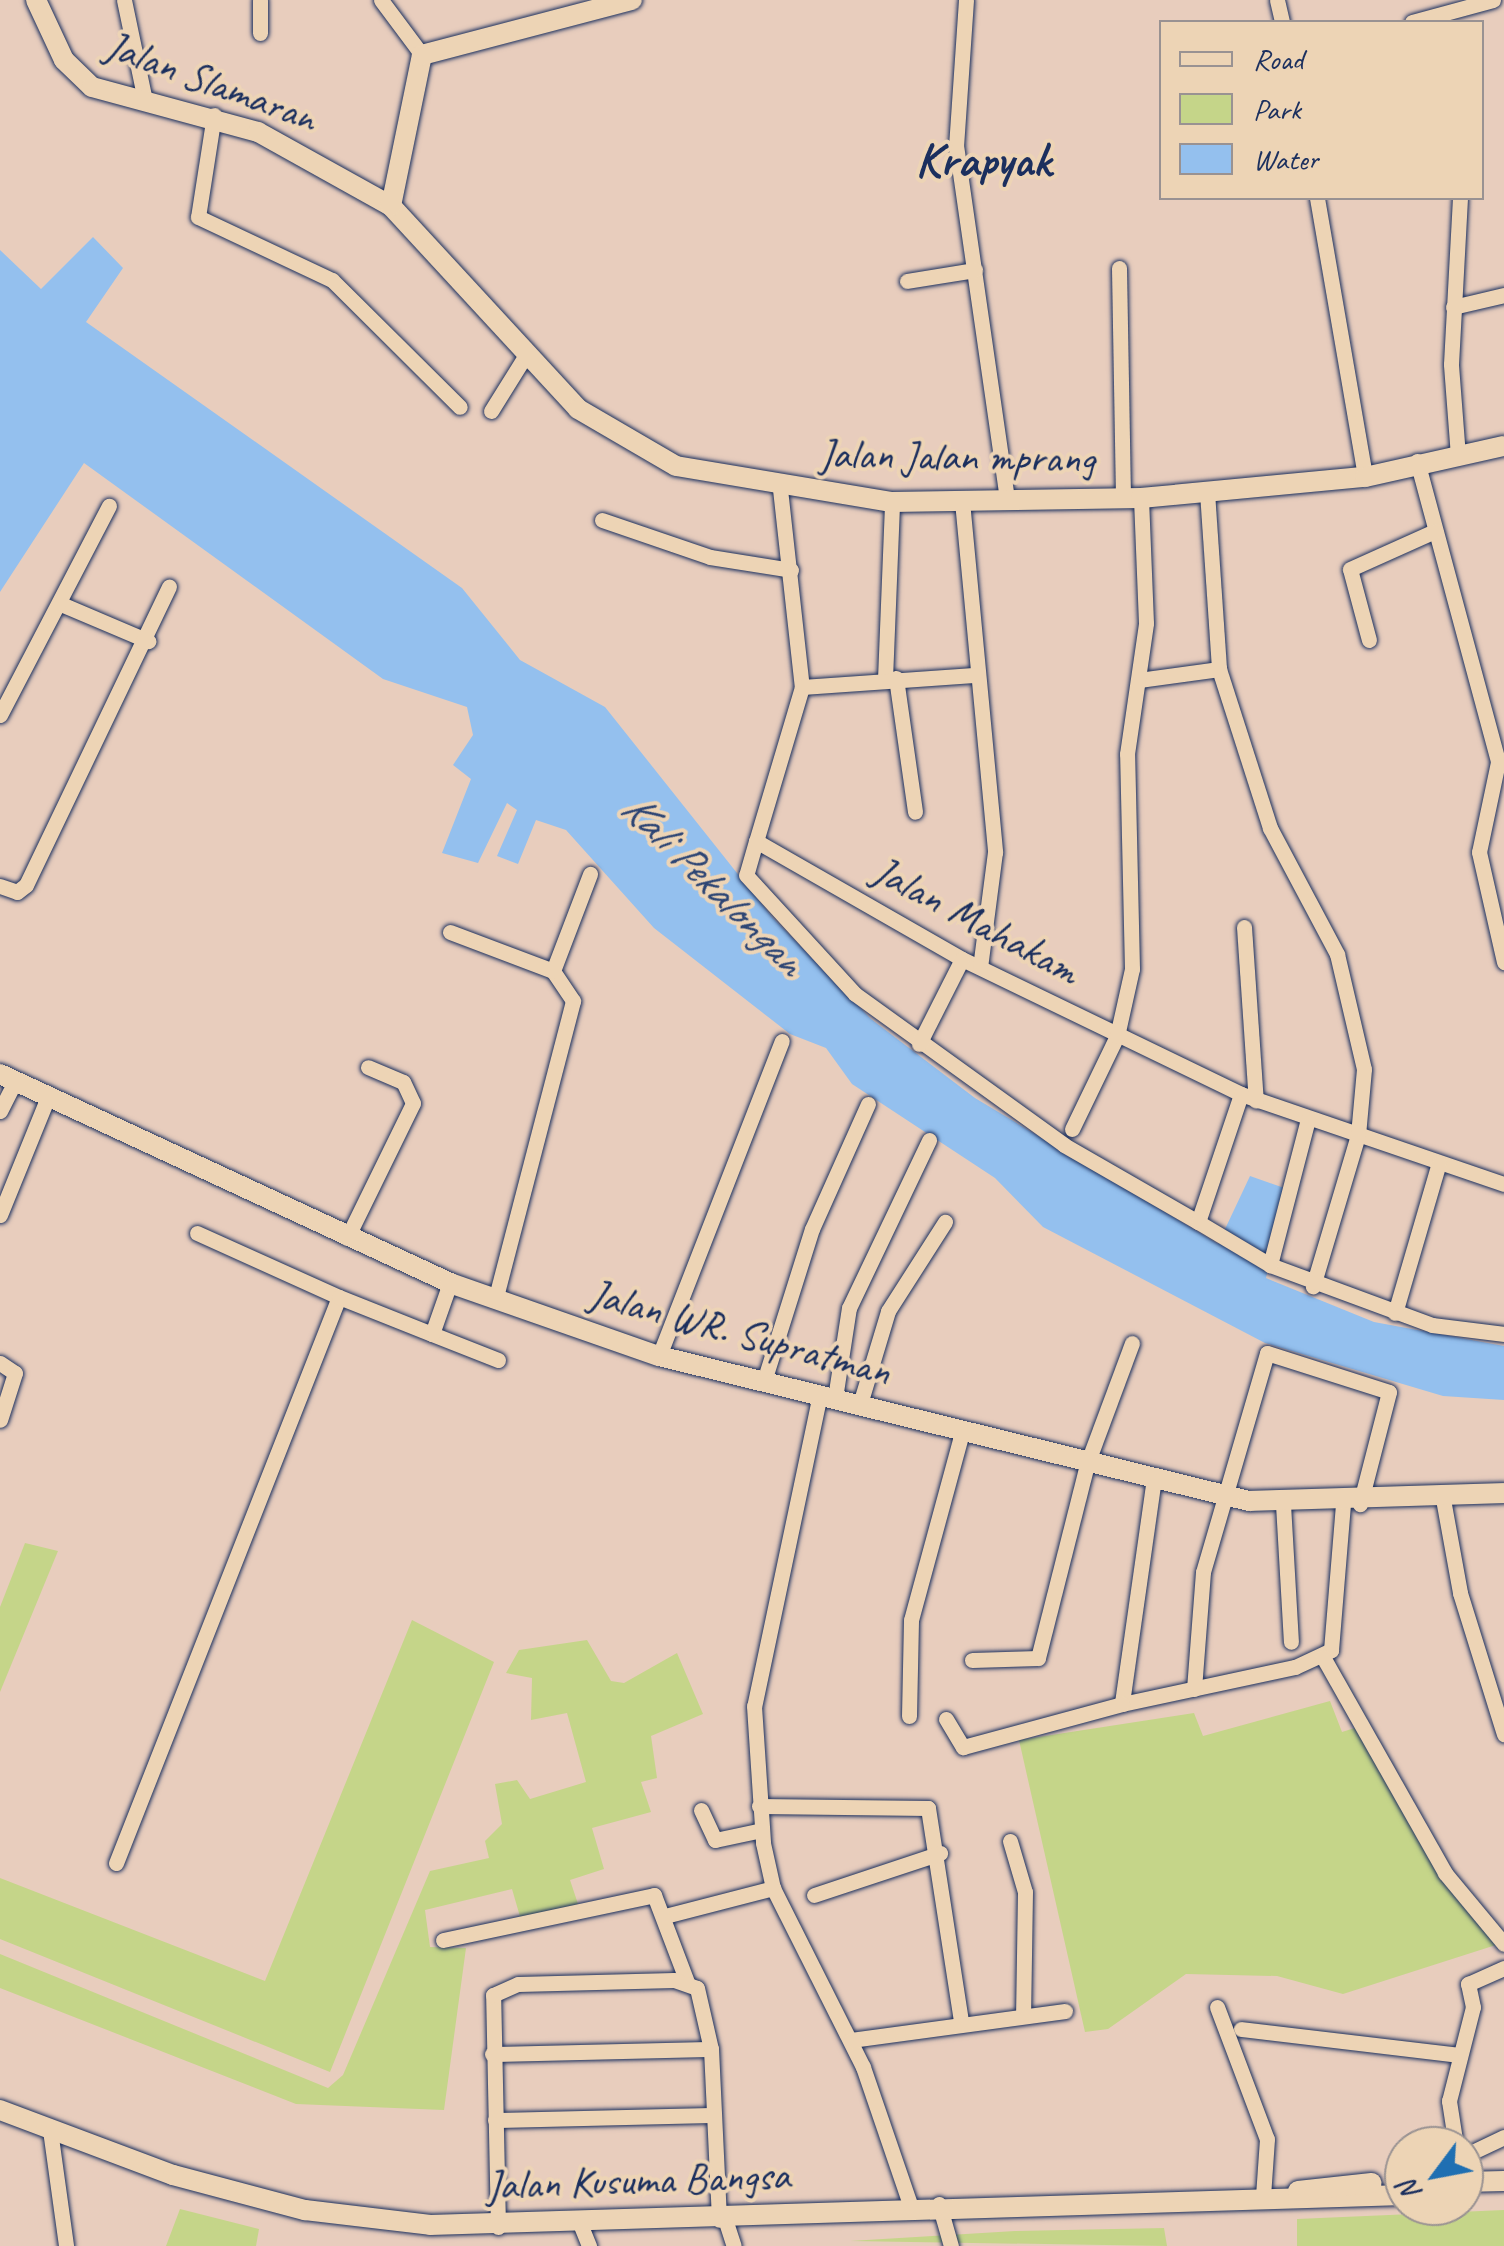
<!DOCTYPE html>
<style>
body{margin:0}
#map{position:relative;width:1504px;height:2246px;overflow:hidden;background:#e8cdbd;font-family:Caveat,sans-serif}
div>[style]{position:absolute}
.green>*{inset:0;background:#c5d589}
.water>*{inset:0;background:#94c0ee}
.roads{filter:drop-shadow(0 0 2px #1b2f5e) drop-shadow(0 0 2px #1b2f5e)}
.minor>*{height:15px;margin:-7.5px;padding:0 7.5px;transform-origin:7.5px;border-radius:7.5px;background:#edd4b5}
.tertiary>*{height:20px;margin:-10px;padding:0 10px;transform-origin:10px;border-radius:10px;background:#edd4b5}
span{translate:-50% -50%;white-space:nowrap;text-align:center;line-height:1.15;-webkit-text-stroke:8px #edd4b5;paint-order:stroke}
.street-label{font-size:42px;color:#1b2f5e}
.water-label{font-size:45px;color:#2d4574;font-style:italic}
.quarter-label{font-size:48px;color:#1b2f5e;font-weight:700}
.legend{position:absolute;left:1159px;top:20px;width:325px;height:180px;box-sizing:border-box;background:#edd4b5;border:2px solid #999292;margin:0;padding:12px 18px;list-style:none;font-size:30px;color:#1b2f5e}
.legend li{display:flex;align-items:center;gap:20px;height:50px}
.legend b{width:50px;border:2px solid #999292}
.north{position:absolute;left:1384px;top:2126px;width:100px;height:100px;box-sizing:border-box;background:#edd4b5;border:2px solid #999292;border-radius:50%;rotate:238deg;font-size:28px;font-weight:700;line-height:40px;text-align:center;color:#1b2f5e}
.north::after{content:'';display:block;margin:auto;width:35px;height:45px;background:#1f6fb2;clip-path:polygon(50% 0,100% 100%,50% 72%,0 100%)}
</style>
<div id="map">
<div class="green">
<i style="clip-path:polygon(25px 1543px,58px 1551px,0 1692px,0 1607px)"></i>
<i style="clip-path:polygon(412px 1620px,494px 1662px,330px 2072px,0 1939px,0 1878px,265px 1981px)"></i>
<i style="clip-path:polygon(587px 1640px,611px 1681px,624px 1683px,677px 1653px,703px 1714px,651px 1736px,657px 1778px,641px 1782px,651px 1812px,592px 1828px,604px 1869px,570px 1880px,579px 1907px,521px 1920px,512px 1889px,425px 1910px,430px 1947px,466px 1948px,444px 2110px,296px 2104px,0 1988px,0 1954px,328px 2088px,343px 2075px,430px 1871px,489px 1858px,485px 1841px,502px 1824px,495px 1784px,517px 1780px,530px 1799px,586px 1782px,567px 1713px,531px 1720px,532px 1678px,506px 1673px,519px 1650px)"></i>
<i style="clip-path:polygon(1330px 1701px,1342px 1732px,1361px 1726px,1440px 1875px,1499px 1944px,1343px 1994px,1277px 1976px,1186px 1974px,1108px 2029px,1085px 2032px,1019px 1740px,1194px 1713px,1203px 1736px)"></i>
<i style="clip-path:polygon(180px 2209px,259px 2229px,256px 2246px,166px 2246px)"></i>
<i style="clip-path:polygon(1504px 2210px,1504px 2246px,1297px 2246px,1297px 2219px)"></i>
<i style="clip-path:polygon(1164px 2228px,1167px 2246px,850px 2241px,1015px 2231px)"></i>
</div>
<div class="water">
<i style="clip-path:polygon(93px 237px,123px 268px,86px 322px,462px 588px,520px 660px,605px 707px,772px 917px,871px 1019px,975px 1098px,1218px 1244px,1250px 1176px,1287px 1189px,1266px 1278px,1374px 1322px,1504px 1346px,1504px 1400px,1443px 1396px,1265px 1343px,1043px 1227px,995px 1178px,852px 1084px,826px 1048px,790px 1034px,654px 928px,566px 830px,536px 820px,518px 864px,497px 856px,517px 810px,507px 803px,478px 863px,442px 853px,471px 779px,453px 765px,473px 735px,467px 707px,383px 679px,84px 463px,0 592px,0 250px,41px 289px)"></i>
</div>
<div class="roads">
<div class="minor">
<i style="left:124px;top:0;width:98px;rotate:78.2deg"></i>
<i style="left:381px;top:0;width:69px;rotate:53.3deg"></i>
<i style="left:966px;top:0;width:145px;rotate:93.9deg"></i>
<i style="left:956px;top:145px;width:360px;rotate:81.8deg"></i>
<i style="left:1277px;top:0;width:23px;rotate:77deg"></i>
<i style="left:1412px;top:22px;width:84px;rotate:-15.2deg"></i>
<i style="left:260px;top:33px;width:33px;rotate:-90deg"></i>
<i style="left:214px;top:115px;width:103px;rotate:98.9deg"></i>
<i style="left:198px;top:217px;width:148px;rotate:25.2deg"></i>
<i style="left:332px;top:280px;width:180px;rotate:44.8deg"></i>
<i style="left:1317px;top:198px;width:283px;rotate:80.2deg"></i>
<i style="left:1119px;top:268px;width:230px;rotate:89deg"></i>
<i style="left:907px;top:281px;width:69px;rotate:-9.2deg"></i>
<i style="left:1453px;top:307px;width:52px;rotate:-13.2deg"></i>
<i style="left:491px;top:411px;width:62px;rotate:-58.1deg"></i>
<i style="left:1458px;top:456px;width:92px;rotate:-94.4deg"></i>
<i style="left:1451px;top:364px;width:166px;rotate:-86.9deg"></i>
<i style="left:1417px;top:461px;width:312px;rotate:74.9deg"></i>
<i style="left:1498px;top:762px;width:92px;rotate:101.9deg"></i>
<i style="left:1479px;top:852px;width:113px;rotate:77.2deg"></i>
<i style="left:780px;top:489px;width:199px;rotate:83.7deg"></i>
<i style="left:802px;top:687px;width:161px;rotate:106.6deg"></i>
<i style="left:756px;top:841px;width:237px;rotate:29.8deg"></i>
<i style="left:962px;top:959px;width:310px;rotate:25.8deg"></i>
<i style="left:1241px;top:1094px;width:278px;rotate:18.9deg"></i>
<i style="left:1207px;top:492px;width:177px;rotate:86.1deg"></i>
<i style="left:1219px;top:669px;width:167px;rotate:72.2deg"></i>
<i style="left:1270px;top:828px;width:143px;rotate:62deg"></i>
<i style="left:1337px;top:954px;width:118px;rotate:76.8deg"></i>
<i style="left:1364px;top:1069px;width:66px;rotate:95.2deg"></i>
<i style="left:1358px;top:1135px;width:158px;rotate:106.6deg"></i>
<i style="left:962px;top:501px;width:353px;rotate:84.6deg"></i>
<i style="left:995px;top:852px;width:116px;rotate:97.4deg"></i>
<i style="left:602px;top:520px;width:114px;rotate:18.9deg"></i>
<i style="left:710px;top:557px;width:82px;rotate:9.1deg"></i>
<i style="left:61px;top:604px;width:95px;rotate:23deg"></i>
<i style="left:1369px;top:640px;width:73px;rotate:-105deg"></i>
<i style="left:1350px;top:569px;width:93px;rotate:-24.1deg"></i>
<i style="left:896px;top:678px;width:135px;rotate:81.9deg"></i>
<i style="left:885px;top:679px;width:177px;rotate:-87.7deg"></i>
<i style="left:1139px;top:680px;width:81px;rotate:-7.8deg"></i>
<i style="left:802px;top:687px;width:172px;rotate:-4deg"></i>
<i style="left:0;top:715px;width:236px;rotate:-62.5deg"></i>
<i style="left:756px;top:841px;width:35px;rotate:106deg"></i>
<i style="left:746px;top:875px;width:161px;rotate:47.5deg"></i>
<i style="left:855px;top:994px;width:258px;rotate:35.8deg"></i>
<i style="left:1064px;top:1145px;width:155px;rotate:29.9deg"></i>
<i style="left:1198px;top:1222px;width:135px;rotate:-71.4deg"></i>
<i style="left:0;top:886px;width:18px;rotate:19deg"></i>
<i style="left:17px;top:892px;width:11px;rotate:-38deg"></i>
<i style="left:26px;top:885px;width:331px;rotate:-64.4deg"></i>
<i style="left:1244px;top:927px;width:174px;rotate:86.1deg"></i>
<i style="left:450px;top:932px;width:110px;rotate:20.7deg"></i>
<i style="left:553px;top:971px;width:36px;rotate:56deg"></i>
<i style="left:573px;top:1001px;width:309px;rotate:104.6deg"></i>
<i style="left:553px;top:971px;width:104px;rotate:-69.1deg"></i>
<i style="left:919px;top:1044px;width:95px;rotate:-63.2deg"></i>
<i style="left:0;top:1111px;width:34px;rotate:-63deg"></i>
<i style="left:1308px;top:1119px;width:151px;rotate:104.6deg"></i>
<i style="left:1270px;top:1265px;width:173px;rotate:20.3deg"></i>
<i style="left:1432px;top:1325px;width:73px;rotate:7.1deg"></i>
<i style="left:1072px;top:1129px;width:103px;rotate:-64.2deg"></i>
<i style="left:1117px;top:1036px;width:69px;rotate:-77.4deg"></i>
<i style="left:1132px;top:969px;width:215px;rotate:-91.3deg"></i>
<i style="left:1127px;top:754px;width:132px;rotate:-81.7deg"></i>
<i style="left:1146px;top:623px;width:125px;rotate:-92.3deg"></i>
<i style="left:0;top:1215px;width:127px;rotate:-67.9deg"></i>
<i style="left:1198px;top:1222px;width:84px;rotate:30.8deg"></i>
<i style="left:197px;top:1233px;width:156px;rotate:24.3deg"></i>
<i style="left:347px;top:1238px;width:150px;rotate:-63.9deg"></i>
<i style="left:413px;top:1103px;width:23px;rotate:-115deg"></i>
<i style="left:403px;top:1082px;width:38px;rotate:-157deg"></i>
<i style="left:1395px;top:1313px;width:156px;rotate:-73.7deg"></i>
<i style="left:432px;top:1334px;width:71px;rotate:21.5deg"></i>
<i style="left:659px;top:1356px;width:338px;rotate:-68.7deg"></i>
<i style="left:0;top:1363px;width:18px;rotate:34deg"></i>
<i style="left:15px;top:1373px;width:49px;rotate:107.7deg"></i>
<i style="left:764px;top:1381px;width:159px;rotate:-72.5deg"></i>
<i style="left:812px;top:1229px;width:137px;rotate:-65.9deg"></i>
<i style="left:820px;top:1394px;width:319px;rotate:101.9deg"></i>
<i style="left:754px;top:1706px;width:137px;rotate:86.2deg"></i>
<i style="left:763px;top:1843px;width:46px;rotate:77.5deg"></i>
<i style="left:773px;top:1888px;width:200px;rotate:63.3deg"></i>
<i style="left:863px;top:2067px;width:145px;rotate:71.1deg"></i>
<i style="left:835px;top:1398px;width:91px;rotate:-81.2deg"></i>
<i style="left:849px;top:1308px;width:186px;rotate:-64.5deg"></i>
<i style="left:860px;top:1404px;width:97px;rotate:-73.2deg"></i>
<i style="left:888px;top:1311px;width:106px;rotate:-57.4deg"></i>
<i style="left:1154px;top:1478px;width:228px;rotate:98.1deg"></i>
<i style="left:1122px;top:1704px;width:177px;rotate:-12.1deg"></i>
<i style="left:1295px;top:1667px;width:40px;rotate:-25deg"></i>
<i style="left:1331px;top:1650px;width:146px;rotate:-85.3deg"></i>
<i style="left:1443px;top:1499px;width:96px;rotate:79.7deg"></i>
<i style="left:1460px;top:1593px;width:148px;rotate:72.7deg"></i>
<i style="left:1283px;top:1504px;width:138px;rotate:86.7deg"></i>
<i style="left:1323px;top:1657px;width:248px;rotate:60.5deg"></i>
<i style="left:1445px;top:1873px;width:92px;rotate:50.3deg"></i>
<i style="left:972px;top:1660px;width:66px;rotate:-1.7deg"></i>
<i style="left:1038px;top:1658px;width:200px;rotate:-75.8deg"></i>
<i style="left:1087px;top:1464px;width:129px;rotate:-69.6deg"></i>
<i style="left:1194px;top:1689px;width:117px;rotate:-85.6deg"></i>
<i style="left:1203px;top:1572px;width:228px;rotate:-73.7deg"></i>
<i style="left:1267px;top:1353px;width:128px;rotate:17.7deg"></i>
<i style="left:1389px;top:1392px;width:116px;rotate:104.5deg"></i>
<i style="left:909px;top:1716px;width:96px;rotate:-88.8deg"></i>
<i style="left:911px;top:1620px;width:198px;rotate:-74.8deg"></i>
<i style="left:946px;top:1719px;width:33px;rotate:59deg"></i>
<i style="left:963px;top:1747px;width:165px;rotate:-15.1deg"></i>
<i style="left:759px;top:1806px;width:169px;rotate:0.7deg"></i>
<i style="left:928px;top:1808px;width:215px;rotate:81.2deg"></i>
<i style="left:701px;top:1810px;width:33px;rotate:65deg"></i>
<i style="left:715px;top:1840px;width:48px;rotate:-12deg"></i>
<i style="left:1010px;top:1841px;width:53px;rotate:73.6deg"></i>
<i style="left:1025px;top:1892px;width:124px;rotate:90.9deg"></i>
<i style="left:116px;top:1863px;width:608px;rotate:-68.5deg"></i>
<i style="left:339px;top:1297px;width:100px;rotate:21.7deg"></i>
<i style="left:432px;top:1334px;width:54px;rotate:-70.6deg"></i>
<i style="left:814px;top:1895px;width:133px;rotate:-18.4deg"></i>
<i style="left:665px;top:1916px;width:112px;rotate:-14.5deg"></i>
<i style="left:443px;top:1940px;width:216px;rotate:-12deg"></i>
<i style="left:654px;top:1895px;width:93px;rotate:69.2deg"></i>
<i style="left:1217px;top:2007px;width:141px;rotate:69.3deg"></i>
<i style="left:1267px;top:2139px;width:57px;rotate:94deg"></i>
<i style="left:1241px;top:2029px;width:219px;rotate:6.8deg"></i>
<i style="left:851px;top:2040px;width:216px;rotate:-7.7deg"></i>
<i style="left:492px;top:2054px;width:219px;rotate:-1.3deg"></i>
<i style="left:495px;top:2120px;width:219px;rotate:-1.3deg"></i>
<i style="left:50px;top:2130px;width:117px;rotate:82.1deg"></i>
<i style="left:1456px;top:2146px;width:46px;rotate:-98.8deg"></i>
<i style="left:1449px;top:2101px;width:97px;rotate:-75.7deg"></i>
<i style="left:1473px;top:2007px;width:24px;rotate:-102deg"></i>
<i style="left:1468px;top:1984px;width:39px;rotate:-24deg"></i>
<i style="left:1464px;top:2156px;width:44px;rotate:-25.4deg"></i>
<i style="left:939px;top:2204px;width:44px;rotate:74.1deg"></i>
<i style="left:725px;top:2219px;width:28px;rotate:72deg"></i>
<i style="left:581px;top:2226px;width:22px;rotate:68deg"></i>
<i style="left:498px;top:2227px;width:232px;rotate:-91.2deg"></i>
<i style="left:493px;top:1995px;width:27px;rotate:-24deg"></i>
<i style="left:518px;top:1984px;width:156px;rotate:-1.5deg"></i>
<i style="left:674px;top:1980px;width:24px;rotate:19deg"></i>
<i style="left:697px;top:1988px;width:63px;rotate:77.1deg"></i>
<i style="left:711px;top:2049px;width:171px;rotate:87.3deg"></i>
</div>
<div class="tertiary">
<i style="left:36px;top:0;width:66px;rotate:65deg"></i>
<i style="left:64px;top:60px;width:39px;rotate:44deg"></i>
<i style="left:92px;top:87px;width:172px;rotate:15.2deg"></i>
<i style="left:258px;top:132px;width:152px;rotate:29.1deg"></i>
<i style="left:391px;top:206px;width:276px;rotate:47.3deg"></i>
<i style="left:578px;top:409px;width:113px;rotate:30.2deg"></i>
<i style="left:676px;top:466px;width:219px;rotate:9.5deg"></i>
<i style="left:892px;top:502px;width:249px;rotate:-0.9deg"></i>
<i style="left:1141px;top:498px;width:225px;rotate:-5.4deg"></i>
<i style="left:1365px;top:477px;width:142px;rotate:-12.6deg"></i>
<i style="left:391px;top:206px;width:154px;rotate:-78.4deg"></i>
<i style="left:422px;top:55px;width:217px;rotate:-14.7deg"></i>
<i style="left:0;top:1074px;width:496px;rotate:24.9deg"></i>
<i style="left:450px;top:1283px;width:221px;rotate:19.3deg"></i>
<i style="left:659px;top:1356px;width:608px;rotate:13.81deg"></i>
<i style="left:1249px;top:1501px;width:255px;rotate:-1.8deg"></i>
<i style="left:0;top:2110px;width:185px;rotate:20.6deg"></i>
<i style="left:173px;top:2175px;width:137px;rotate:14.9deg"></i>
<i style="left:305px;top:2210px;width:126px;rotate:6.8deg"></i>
<i style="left:430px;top:2225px;width:974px;rotate:-1.76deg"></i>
<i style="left:1464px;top:2182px;width:40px;rotate:-1.4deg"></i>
<i style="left:1298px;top:2191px;width:74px;rotate:-6.2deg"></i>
</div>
</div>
<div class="street-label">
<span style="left:211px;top:82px;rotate:20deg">Jalan Slamaran</span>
<span style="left:957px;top:457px;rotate:1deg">Jalan Jalan mprang</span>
<span style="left:976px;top:921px;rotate:28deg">Jalan Mahakam</span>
<span style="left:740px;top:1333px;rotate:15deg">Jalan WR. Supratman</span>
<span style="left:638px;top:2181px;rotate:-2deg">Jalan Kusuma Bangsa</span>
</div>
<div class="water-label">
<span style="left:713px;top:884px;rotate:45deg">Kali Pekalongan</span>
</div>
<div class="quarter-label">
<span style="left:983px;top:161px">Krapyak</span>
</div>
<ul class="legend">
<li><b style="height:12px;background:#edd4b5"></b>Road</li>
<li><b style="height:28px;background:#c5d589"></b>Park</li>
<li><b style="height:28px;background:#94c0ee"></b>Water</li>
</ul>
<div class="north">N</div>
</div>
